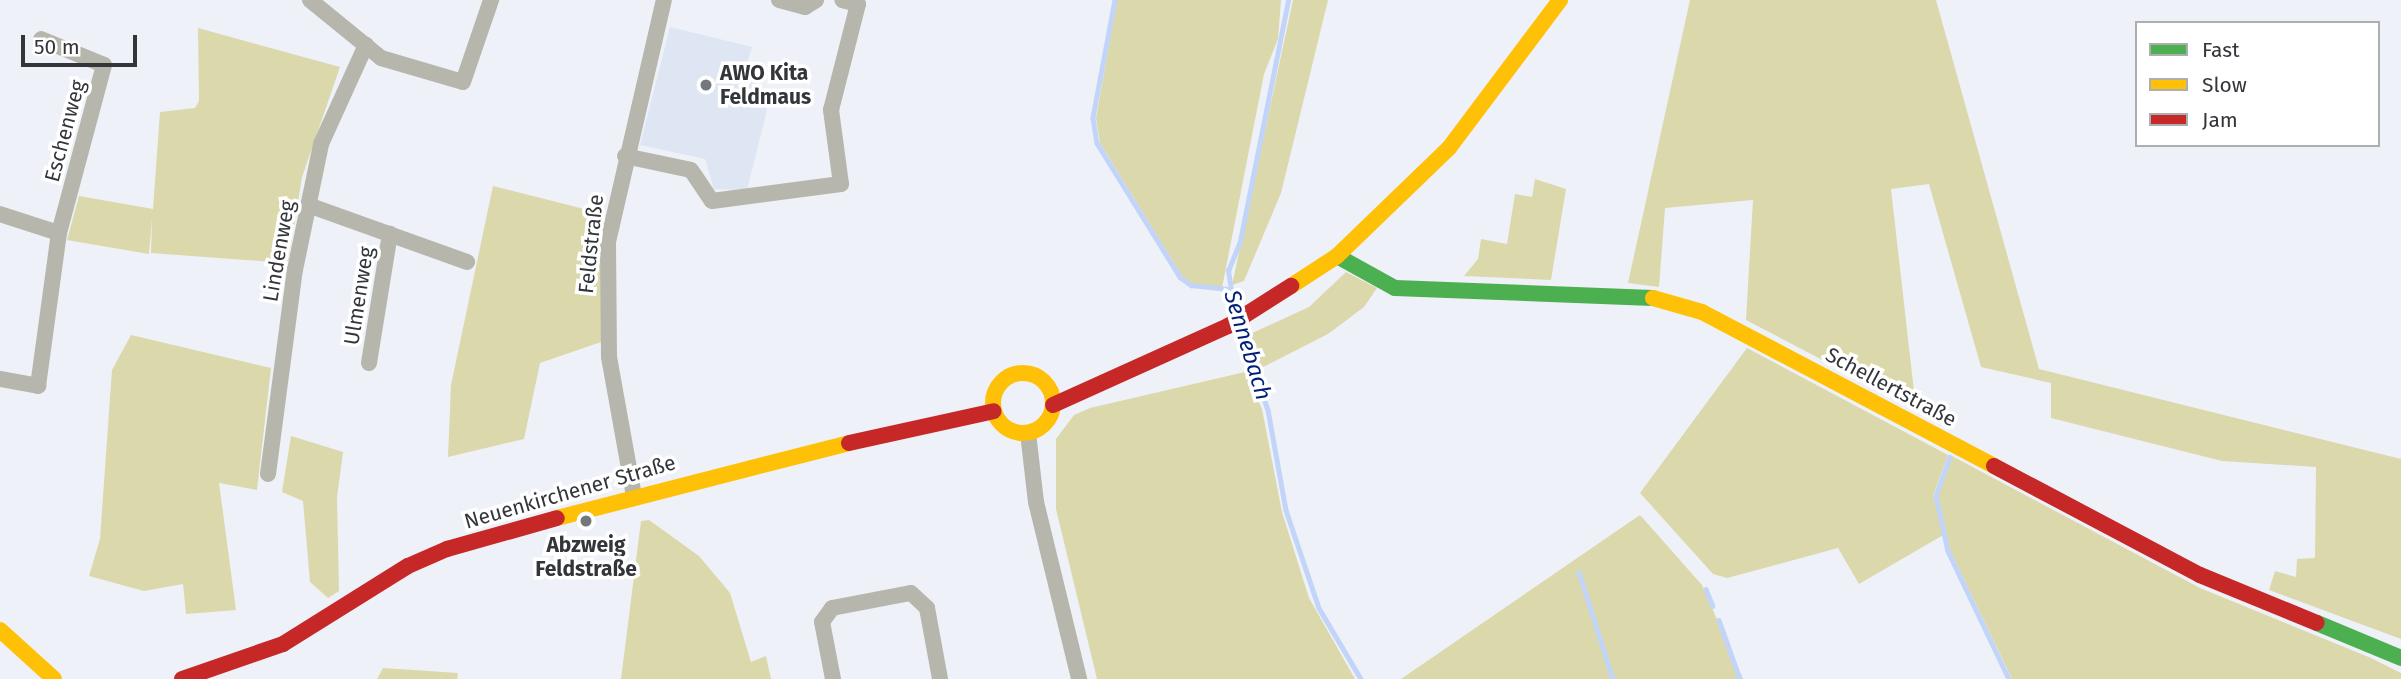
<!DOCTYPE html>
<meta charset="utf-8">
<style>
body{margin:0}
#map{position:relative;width:2401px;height:679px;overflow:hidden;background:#eef1f8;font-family:"Fira Sans",sans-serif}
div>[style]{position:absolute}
.built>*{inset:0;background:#dee6f3}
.green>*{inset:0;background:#dbd8ac}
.stream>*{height:4.5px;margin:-2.25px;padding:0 2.25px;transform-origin:2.25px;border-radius:2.25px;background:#c2d5f9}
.street>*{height:16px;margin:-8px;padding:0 8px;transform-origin:8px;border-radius:8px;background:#b7b6ac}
.fast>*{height:16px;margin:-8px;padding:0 8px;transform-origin:8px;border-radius:8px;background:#4caf50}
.slow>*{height:16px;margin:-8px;padding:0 8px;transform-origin:8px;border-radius:8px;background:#ffc107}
.slow>.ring{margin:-8px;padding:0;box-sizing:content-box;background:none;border:16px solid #ffc107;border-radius:50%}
.jam>*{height:16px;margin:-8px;padding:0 8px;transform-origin:8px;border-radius:8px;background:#c62828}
.dots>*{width:19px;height:19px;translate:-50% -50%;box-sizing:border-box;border:4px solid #fff;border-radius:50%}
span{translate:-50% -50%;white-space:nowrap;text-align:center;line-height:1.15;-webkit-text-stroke:7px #fff;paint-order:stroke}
.poi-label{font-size:21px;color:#33353a;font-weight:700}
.left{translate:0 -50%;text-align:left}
.street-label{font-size:21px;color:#33353a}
.water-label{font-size:23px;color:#001f77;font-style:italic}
.legend{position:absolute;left:2135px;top:21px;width:245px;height:126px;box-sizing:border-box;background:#fff;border:2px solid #adaeb0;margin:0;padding:9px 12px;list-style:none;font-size:21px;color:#33353a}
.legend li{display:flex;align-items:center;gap:14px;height:35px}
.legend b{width:35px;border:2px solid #adaeb0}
.scale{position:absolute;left:21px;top:35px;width:116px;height:32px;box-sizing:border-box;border:4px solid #33353a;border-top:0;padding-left:9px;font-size:21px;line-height:24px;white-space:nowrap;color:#33353a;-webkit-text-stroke:5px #fff;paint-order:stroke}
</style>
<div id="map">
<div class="built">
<i style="clip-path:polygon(670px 27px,752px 47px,748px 60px,767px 110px,747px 190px,714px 189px,705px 159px,640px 145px)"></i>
</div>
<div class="green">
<i style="clip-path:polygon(1117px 0,1281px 0,1278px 39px,1264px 74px,1222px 288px,1191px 285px,1182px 276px,1100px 143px,1096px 118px)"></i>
<i style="clip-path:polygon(1293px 0,1328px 0,1281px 193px,1244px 281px,1232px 285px)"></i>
<i style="clip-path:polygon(1690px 0,1936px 0,2039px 369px,2401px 459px,2401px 639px,2269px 590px,2275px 571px,2296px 577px,2297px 559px,2315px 558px,2316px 467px,2222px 461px,2051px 418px,2051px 383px,1981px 367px,1929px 184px,1891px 189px,1916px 409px,1746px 320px,1753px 200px,1665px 208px,1659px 287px,1628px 283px)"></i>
<i style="clip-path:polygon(198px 28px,340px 67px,302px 177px,288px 263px,151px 253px,152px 218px,149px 254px,67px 240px,79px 196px,153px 209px,160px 112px,195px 108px,199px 101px)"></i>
<i style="clip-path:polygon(1535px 179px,1566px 189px,1551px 280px,1464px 276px,1478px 259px,1481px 239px,1507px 244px,1515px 194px,1532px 197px)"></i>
<i style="clip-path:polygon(493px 186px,604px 214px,601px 342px,540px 363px,524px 439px,448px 457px,451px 385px)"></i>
<i style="clip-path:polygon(1346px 272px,1377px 288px,1364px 307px,1328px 334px,1261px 368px,1248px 335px,1309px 307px)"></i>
<i style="clip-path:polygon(131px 335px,271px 368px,257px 490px,219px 483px,236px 610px,186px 614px,183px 584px,144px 591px,89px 576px,100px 539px,112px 370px)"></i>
<i style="clip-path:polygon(1747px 348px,1948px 455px,1933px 496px,1945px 534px,1859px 584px,1838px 548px,1727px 578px,1713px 574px,1640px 493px)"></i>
<i style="clip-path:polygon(1245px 372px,1262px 409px,1282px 512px,1309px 598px,1355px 679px,1097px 679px,1056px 509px,1056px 439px,1074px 415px,1090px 408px)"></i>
<i style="clip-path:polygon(291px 436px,343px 452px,337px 497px,339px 591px,328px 598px,310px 582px,303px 501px,282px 492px)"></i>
<i style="clip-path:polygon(1952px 456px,2200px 588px,2371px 658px,2401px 673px,2401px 679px,2012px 679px,1950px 550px,1938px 496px)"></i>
<i style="clip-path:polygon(1640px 515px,1702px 585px,1743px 679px,1401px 679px)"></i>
<i style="clip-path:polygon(649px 520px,699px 556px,730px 593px,751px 662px,766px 656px,771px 679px,621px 679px,641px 521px)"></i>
<i style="clip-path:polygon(383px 668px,458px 673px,457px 679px,377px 679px)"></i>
</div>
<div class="stream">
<i style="left:1115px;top:0;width:120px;rotate:100.6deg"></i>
<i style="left:1093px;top:118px;width:25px;rotate:81deg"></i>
<i style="left:1097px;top:143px;width:158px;rotate:58.2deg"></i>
<i style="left:1180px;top:277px;width:14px;rotate:36deg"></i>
<i style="left:1191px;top:285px;width:37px;rotate:6deg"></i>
<i style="left:1235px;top:314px;width:44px;rotate:-99.2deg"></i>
<i style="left:1228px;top:271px;width:32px;rotate:-68deg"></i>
<i style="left:1240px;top:241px;width:246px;rotate:-78.7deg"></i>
<i style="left:1240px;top:329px;width:86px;rotate:70.9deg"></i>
<i style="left:1268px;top:410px;width:102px;rotate:79.8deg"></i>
<i style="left:1286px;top:510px;width:103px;rotate:71.4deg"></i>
<i style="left:1319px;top:608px;width:82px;rotate:59.4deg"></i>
<i style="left:1950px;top:457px;width:41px;rotate:109.7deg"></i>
<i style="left:1936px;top:496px;width:56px;rotate:77.7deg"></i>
<i style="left:1948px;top:551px;width:142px;rotate:64.5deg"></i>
<i style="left:1579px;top:572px;width:112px;rotate:72.4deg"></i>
<i style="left:1706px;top:589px;width:18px;rotate:68deg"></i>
<i style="left:1719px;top:620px;width:63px;rotate:70.4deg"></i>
</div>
<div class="street">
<i style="left:310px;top:0;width:92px;rotate:39.2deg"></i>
<i style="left:381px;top:58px;width:85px;rotate:16.3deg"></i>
<i style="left:463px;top:82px;width:87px;rotate:-71.1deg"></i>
<i style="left:779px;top:0;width:27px;rotate:15deg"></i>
<i style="left:805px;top:7px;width:13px;rotate:-32deg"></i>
<i style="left:625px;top:156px;width:67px;rotate:12deg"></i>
<i style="left:691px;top:170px;width:37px;rotate:56deg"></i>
<i style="left:712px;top:201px;width:130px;rotate:-7.5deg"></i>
<i style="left:841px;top:184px;width:75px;rotate:-97.7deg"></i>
<i style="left:831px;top:110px;width:109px;rotate:-75.7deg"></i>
<i style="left:858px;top:4px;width:16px;rotate:-166deg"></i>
<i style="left:308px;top:205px;width:169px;rotate:19.7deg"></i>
<i style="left:0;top:214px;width:62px;rotate:17.9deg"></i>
<i style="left:369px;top:363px;width:131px;rotate:-80.8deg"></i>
<i style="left:0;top:379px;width:39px;rotate:10deg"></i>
<i style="left:38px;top:386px;width:154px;rotate:-82.2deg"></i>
<i style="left:59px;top:233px;width:174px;rotate:-75deg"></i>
<i style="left:104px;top:65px;width:68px;rotate:-157.6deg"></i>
<i style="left:1028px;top:433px;width:69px;rotate:83.4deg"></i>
<i style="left:1036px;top:502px;width:182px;rotate:76.3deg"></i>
<i style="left:268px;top:474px;width:206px;rotate:-82.5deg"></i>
<i style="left:295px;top:270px;width:129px;rotate:-78.3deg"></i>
<i style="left:321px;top:144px;width:109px;rotate:-65.6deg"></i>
<i style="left:634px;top:496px;width:141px;rotate:-100.2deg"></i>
<i style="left:609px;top:357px;width:115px;rotate:-90.5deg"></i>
<i style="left:608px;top:242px;width:248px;rotate:-77deg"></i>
<i style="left:833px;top:679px;width:58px;rotate:-100.9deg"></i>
<i style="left:822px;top:622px;width:17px;rotate:-54deg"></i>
<i style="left:832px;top:608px;width:80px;rotate:-10.8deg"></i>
<i style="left:911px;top:593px;width:22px;rotate:43deg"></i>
<i style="left:927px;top:608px;width:72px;rotate:79.6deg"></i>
</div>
<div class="fast">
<i style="left:1337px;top:256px;width:66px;rotate:28.9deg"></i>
<i style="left:1395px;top:288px;width:258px;rotate:2.2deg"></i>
<i style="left:2317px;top:623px;width:91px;rotate:22.6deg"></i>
</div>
<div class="slow">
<i style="left:1291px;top:286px;width:55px;rotate:-33.1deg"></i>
<i style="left:1337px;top:256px;width:156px;rotate:-44deg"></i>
<i style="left:1449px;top:148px;width:185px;rotate:-53.1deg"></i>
<i style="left:1653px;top:298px;width:51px;rotate:15.9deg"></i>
<i style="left:1702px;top:312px;width:330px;rotate:27.8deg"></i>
<i class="ring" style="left:993px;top:373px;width:44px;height:44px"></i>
<i style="left:557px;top:518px;width:301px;rotate:-14.4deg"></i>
<i style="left:0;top:630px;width:73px;rotate:42.2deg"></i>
</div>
<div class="jam">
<i style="left:1053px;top:405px;width:192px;rotate:-24.3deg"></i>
<i style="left:1228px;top:326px;width:75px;rotate:-32.4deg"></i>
<i style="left:849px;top:443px;width:148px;rotate:-12.4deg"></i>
<i style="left:1994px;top:466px;width:233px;rotate:27.9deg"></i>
<i style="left:2200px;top:575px;width:126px;rotate:22.3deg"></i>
<i style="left:182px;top:679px;width:107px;rotate:-19.1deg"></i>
<i style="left:283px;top:644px;width:147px;rotate:-32deg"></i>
<i style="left:408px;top:566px;width:43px;rotate:-23.6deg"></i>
<i style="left:447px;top:549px;width:114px;rotate:-15.7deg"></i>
</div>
<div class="dots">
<i style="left:706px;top:85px;background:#74777c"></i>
<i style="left:586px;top:521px;background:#74777c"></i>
</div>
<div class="poi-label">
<span class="left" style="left:720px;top:85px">AWO Kita<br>Feldmaus</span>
<span style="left:586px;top:557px">Abzweig<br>Feldstraße</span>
</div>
<div class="street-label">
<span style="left:65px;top:131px;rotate:-75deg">Eschenweg</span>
<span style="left:591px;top:244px;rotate:-84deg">Feldstraße</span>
<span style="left:279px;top:251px;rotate:-80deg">Lindenweg</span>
<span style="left:359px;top:296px;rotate:-81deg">Ulmenweg</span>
<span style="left:1891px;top:387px;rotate:28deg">Schellertstraße</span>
<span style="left:570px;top:492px;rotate:-16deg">Neuenkirchener Straße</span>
</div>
<div class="water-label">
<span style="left:1248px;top:345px;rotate:73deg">Sennebach</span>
</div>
<ul class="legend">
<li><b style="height:9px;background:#4caf50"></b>Fast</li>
<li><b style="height:9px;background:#ffc107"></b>Slow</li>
<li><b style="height:9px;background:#c62828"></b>Jam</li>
</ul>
<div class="scale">50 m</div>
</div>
